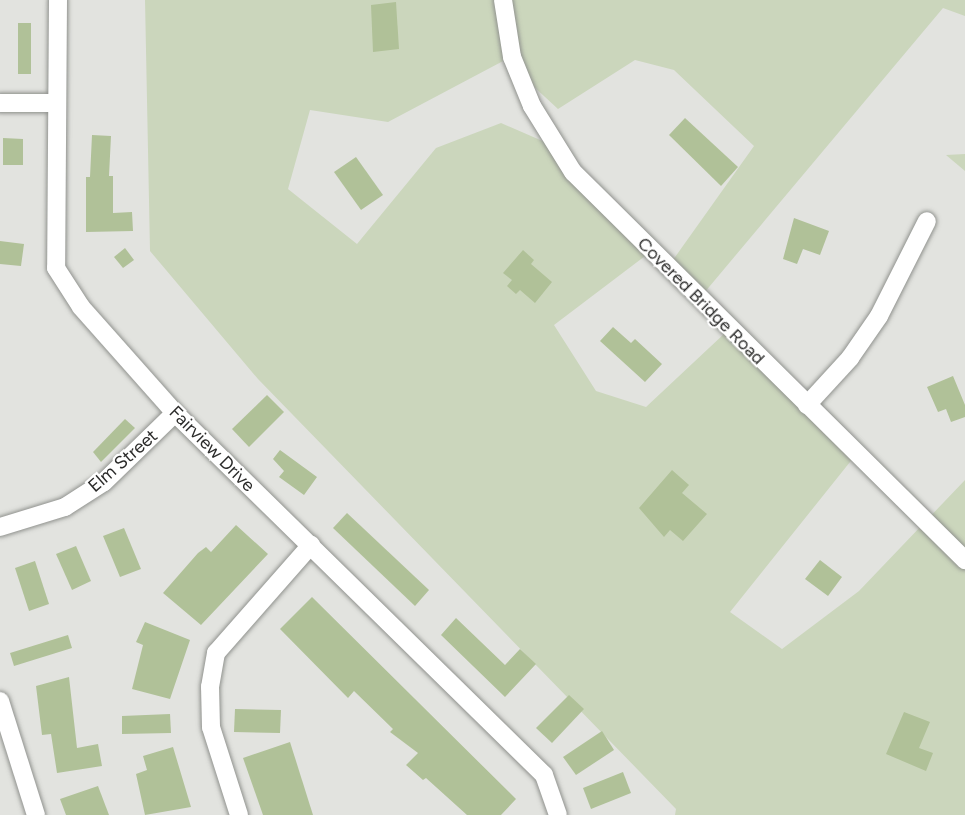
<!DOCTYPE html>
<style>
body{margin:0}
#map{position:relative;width:965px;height:815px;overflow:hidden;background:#e2e3df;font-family:Figtree,sans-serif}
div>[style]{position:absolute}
.green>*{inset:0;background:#cbd6bc}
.building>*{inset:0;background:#b0c198}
.roads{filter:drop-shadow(0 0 2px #90928e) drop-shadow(0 0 2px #90928e)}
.minor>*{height:18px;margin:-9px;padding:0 9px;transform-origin:9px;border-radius:9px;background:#fff}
span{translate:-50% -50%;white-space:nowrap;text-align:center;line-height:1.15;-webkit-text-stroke:4.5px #fff;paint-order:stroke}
.street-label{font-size:18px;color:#2b2b2a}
</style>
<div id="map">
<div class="green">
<i style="clip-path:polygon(145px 0,965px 0,965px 16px,943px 8px,699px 299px,668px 267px,754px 146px,674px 70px,635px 60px,558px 109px,505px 60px,388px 122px,310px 110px,288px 189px,357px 244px,436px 148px,501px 123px,554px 146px,653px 250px,554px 325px,596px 391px,646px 407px,725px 333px,854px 457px,730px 612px,782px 649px,859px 591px,965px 480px,965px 815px,675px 815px,676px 809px,258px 379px,150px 251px)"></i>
<i style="clip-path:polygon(965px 154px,965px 171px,946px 155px)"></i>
</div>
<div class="building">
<i style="clip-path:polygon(396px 2px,399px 49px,373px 52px,371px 5px)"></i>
<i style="clip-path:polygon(18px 23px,31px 23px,31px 74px,18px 74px)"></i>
<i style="clip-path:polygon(685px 118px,738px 167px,721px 186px,669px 135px)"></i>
<i style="clip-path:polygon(92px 135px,111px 136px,109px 176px,113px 176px,113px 213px,132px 212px,133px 231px,86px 232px,86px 177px,90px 177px)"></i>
<i style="clip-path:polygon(3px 138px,23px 139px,23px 165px,3px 165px)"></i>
<i style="clip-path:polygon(356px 157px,383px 195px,361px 210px,334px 172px)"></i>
<i style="clip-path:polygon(794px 218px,829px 231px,820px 255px,803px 249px,797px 264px,783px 259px)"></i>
<i style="clip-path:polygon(0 241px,24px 244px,21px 266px,0 264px)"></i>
<i style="clip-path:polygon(125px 248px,134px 260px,123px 268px,114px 257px)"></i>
<i style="clip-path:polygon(523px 250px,534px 260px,531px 264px,552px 282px,535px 303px,520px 290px,516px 294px,507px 286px,512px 280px,503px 273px)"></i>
<i style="clip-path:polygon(613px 327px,631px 343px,635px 339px,662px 364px,645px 382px,600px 341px)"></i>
<i style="clip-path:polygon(953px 376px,965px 405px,965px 417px,951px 422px,946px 409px,938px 412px,927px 387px)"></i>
<i style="clip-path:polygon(267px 395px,284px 412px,249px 447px,232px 429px)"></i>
<i style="clip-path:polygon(125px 419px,135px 428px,101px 462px,93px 452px)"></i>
<i style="clip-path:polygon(280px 450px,317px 477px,304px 495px,279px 477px,284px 471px,273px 459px)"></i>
<i style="clip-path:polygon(672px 470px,689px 485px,682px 493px,707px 514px,683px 541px,670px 530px,664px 537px,639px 508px)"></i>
<i style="clip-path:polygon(347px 513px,429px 590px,415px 606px,333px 528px)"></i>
<i style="clip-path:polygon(236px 525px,268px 554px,201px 625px,163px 593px,198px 553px,206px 547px,211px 552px)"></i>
<i style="clip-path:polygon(124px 528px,141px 569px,120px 577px,103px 536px)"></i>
<i style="clip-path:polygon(76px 546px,91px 581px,72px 590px,56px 554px)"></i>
<i style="clip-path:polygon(820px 560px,842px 577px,828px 596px,805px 579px)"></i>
<i style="clip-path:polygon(35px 561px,49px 604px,29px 611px,15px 568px)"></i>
<i style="clip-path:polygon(312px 597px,516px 799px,501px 815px,467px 815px,426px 778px,423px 780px,406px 765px,418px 753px,390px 732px,393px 729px,354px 691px,348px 698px,280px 629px)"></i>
<i style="clip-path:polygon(456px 618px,505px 665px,520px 649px,536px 664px,505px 697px,441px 635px)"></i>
<i style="clip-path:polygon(145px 622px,190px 640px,170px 699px,132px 689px,143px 645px,136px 642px)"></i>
<i style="clip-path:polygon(68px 635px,72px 648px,14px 666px,10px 653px)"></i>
<i style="clip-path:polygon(69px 677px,77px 748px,98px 744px,102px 766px,57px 773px,51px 734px,42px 735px,36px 686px)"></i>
<i style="clip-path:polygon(569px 695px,584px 709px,552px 743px,536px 728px)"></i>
<i style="clip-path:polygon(235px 709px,281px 710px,280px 733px,234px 732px)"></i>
<i style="clip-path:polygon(904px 712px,930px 722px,919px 748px,933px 753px,926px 771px,886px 754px)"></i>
<i style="clip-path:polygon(170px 714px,171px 733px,122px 734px,122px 716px)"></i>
<i style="clip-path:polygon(602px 731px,614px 750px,576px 775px,563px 757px)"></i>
<i style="clip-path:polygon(290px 742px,313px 815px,263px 815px,243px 758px)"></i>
<i style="clip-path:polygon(173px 747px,191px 807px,145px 815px,136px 774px,147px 770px,143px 756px)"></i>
<i style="clip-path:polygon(623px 772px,631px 793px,591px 809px,583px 788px)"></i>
<i style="clip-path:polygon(98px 786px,109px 815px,66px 815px,60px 799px)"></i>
</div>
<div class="roads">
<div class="minor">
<i style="left:58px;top:0;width:268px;rotate:90.4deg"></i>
<i style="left:56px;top:268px;width:46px;rotate:57.3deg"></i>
<i style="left:81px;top:307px;width:142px;rotate:48.4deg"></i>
<i style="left:175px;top:413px;width:517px;rotate:44.45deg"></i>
<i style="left:544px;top:775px;width:42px;rotate:70.7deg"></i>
<i style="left:503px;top:0;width:58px;rotate:81deg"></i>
<i style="left:512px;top:57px;width:53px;rotate:67.8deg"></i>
<i style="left:532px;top:106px;width:78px;rotate:58.2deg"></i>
<i style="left:573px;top:172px;width:552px;rotate:44.71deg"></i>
<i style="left:0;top:103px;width:57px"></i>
<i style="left:807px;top:405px;width:64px;rotate:-47.5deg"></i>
<i style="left:850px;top:358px;width:51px;rotate:-55.4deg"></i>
<i style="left:879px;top:316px;width:106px;rotate:-63.2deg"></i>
<i style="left:0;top:527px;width:68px;rotate:-17.1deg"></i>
<i style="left:65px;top:507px;width:46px;rotate:-32.7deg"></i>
<i style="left:104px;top:482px;width:99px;rotate:-44.2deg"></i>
<i style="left:0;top:701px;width:120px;rotate:72.5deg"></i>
<i style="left:239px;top:815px;width:92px;rotate:-107.7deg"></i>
<i style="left:211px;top:727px;width:40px;rotate:-91.4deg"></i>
<i style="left:210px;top:687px;width:35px;rotate:-80deg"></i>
<i style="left:216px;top:653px;width:144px;rotate:-48.7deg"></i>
</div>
</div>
<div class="street-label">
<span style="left:701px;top:301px;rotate:45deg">Covered Bridge Road</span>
<span style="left:212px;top:449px;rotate:45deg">Fairview Drive</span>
<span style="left:123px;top:461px;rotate:-41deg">Elm Street</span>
</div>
</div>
